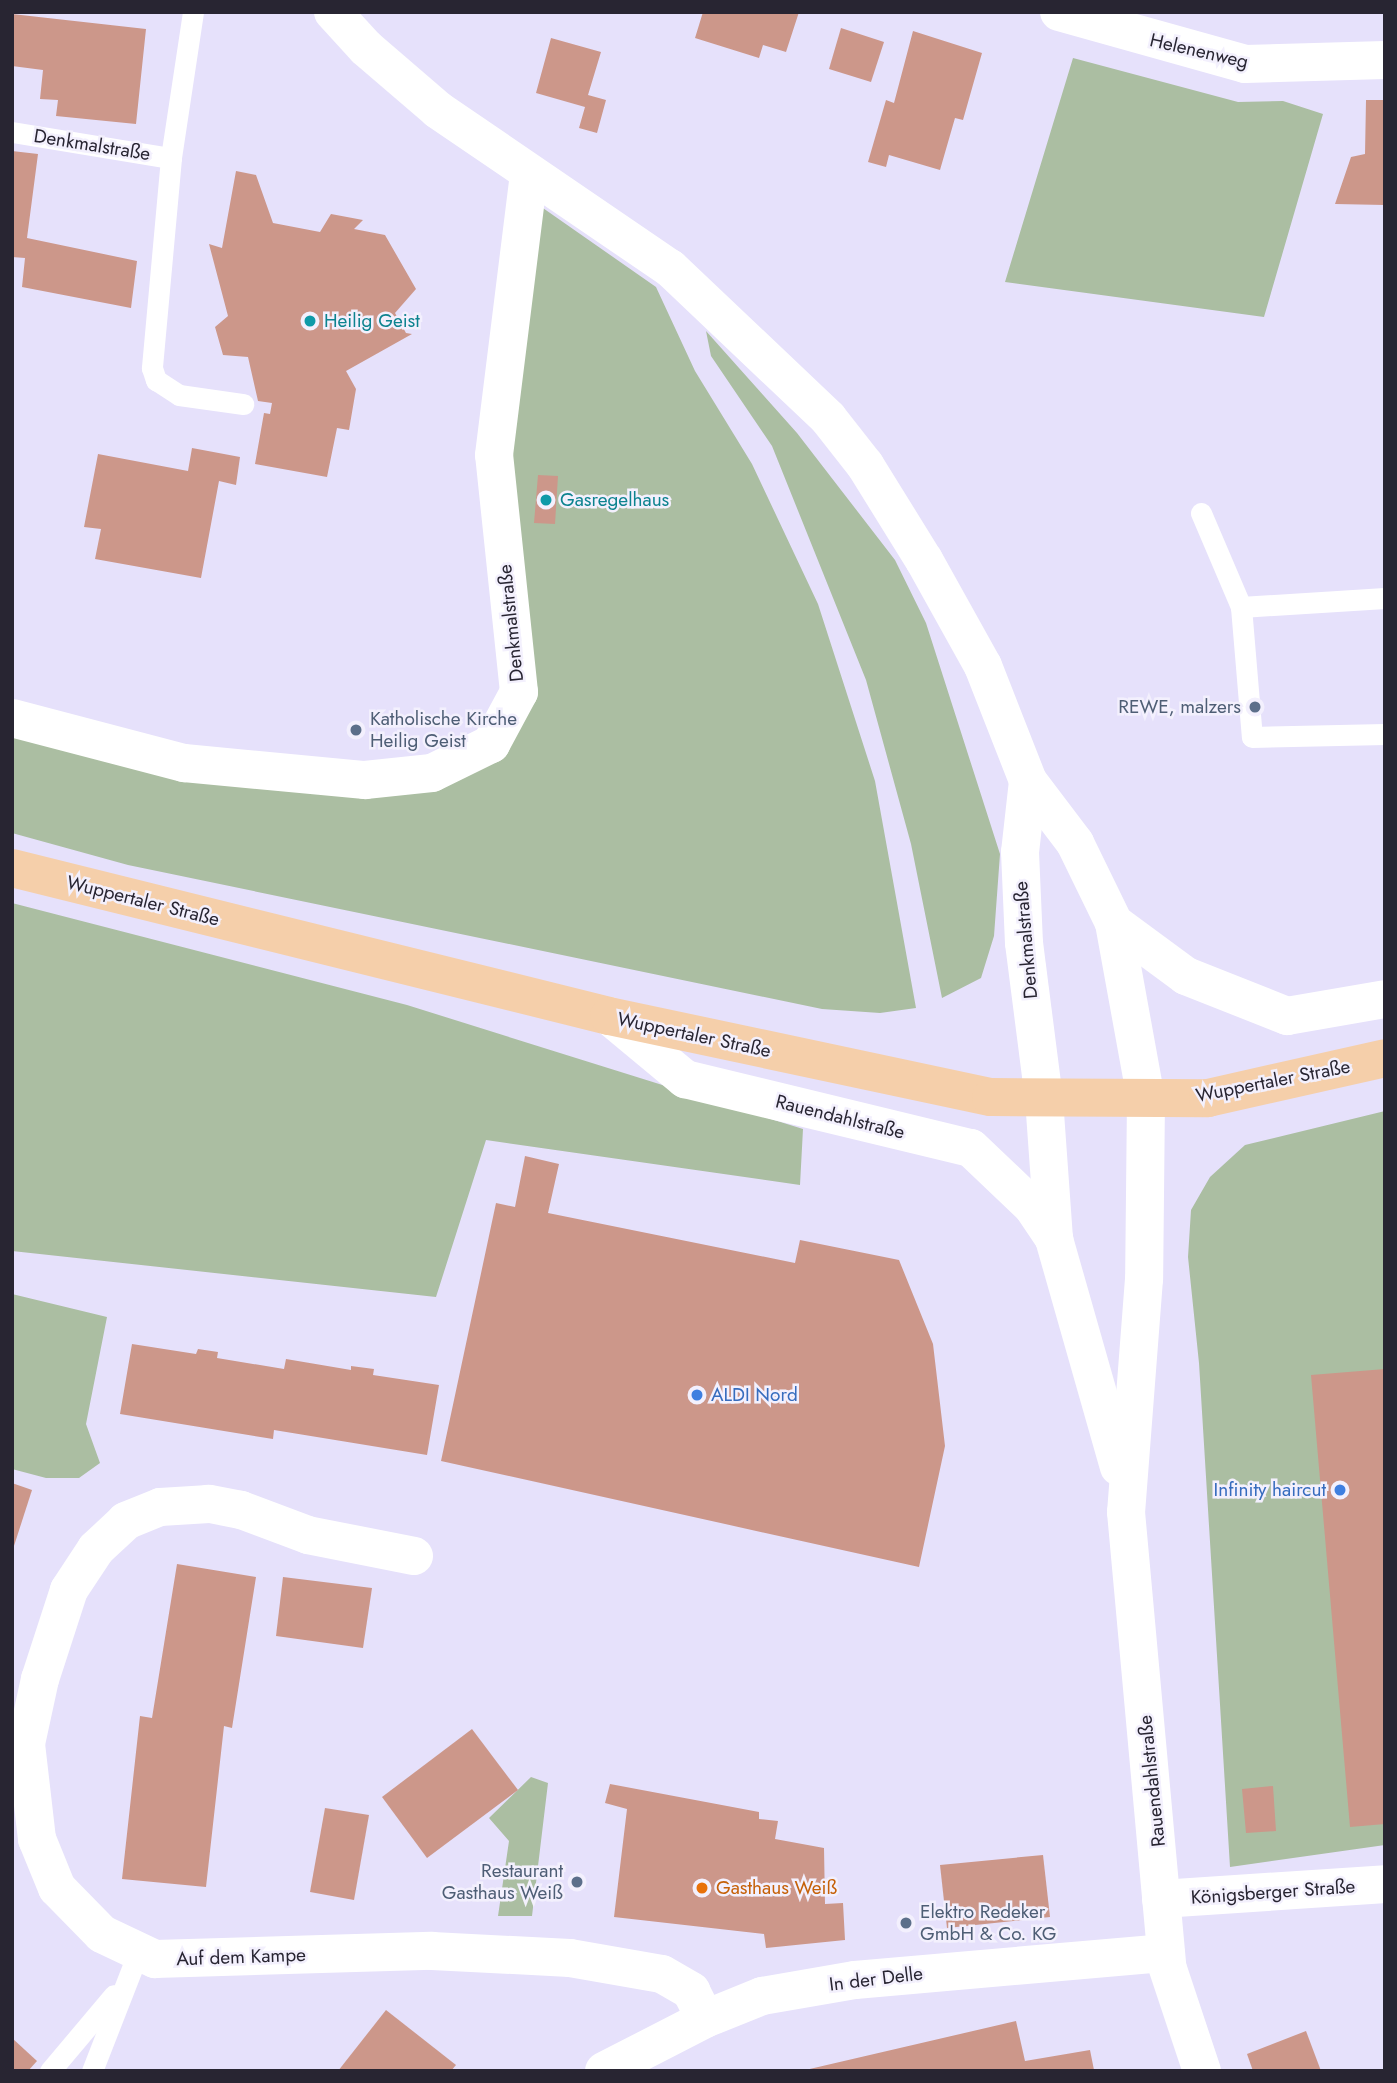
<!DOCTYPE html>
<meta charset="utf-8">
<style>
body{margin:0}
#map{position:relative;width:1397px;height:2083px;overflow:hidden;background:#e6e1fb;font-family:Jost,sans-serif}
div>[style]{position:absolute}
.green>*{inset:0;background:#abbea2}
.building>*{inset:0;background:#cc978a}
.lane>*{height:21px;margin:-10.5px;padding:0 10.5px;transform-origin:10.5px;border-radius:10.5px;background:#fff}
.street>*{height:38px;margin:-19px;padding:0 19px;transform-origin:19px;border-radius:19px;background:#fff}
.primary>*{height:38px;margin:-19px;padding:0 19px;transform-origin:19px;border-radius:19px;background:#f5cfaa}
.dots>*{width:19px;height:19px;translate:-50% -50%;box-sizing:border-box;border:4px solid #f3f0fd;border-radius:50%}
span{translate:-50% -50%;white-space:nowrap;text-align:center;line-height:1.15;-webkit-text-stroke:5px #f3f0fd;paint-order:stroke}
.street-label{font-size:19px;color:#282532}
.culture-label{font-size:19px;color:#0d838f}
.left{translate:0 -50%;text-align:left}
.service-label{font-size:19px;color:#4e5e75}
.right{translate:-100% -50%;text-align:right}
.shop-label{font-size:19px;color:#366cbe}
.food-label{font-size:19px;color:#c56008}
.frame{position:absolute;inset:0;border:14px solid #282532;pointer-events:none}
</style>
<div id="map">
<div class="green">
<i style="clip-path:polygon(1073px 58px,1238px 102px,1283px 101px,1323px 114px,1264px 317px,1005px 282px)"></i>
<i style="clip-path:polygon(530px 199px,656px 287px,695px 371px,752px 464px,818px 604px,875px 781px,916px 1008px,880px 1013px,822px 1009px,128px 865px,12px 833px,12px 728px,432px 779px,526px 694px,501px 457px)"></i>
<i style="clip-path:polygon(706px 331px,797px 433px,895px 560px,926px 623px,1000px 854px,994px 936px,981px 978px,942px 998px,911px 844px,866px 680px,772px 446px,711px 356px)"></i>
<i style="clip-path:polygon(12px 903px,407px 1005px,803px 1129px,800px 1185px,486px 1140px,436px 1297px,12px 1251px)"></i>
<i style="clip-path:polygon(1385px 1111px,1385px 1845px,1230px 1867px,1199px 1363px,1188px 1257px,1191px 1210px,1210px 1177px,1245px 1145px)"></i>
<i style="clip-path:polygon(12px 1294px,107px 1317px,86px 1424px,100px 1463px,79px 1478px,46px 1478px,12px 1469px)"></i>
<i style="clip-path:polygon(531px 1777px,548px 1783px,532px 1916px,498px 1916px,509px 1841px,489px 1818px)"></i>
</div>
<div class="building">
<i style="clip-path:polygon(703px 12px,799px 12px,786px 52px,763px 45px,759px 58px,695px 38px)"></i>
<i style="clip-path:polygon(12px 14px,146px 29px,136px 124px,56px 116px,58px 100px,40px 99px,43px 70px,12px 66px)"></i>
<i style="clip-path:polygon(841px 28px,884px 42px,871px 82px,829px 69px)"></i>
<i style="clip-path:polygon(913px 31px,982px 53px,963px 120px,955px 118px,940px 170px,889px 155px,886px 167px,868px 162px,886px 100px,894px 103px)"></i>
<i style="clip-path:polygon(551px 38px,601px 52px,588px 95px,606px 100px,597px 133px,579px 128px,585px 107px,536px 93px)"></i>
<i style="clip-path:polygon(1366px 100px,1385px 100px,1385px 205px,1335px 204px,1351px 157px,1365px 154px)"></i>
<i style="clip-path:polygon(12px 151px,38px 154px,27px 238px,137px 261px,131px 308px,22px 287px,25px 258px,12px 257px)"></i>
<i style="clip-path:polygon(236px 171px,256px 175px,273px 223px,320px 232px,331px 214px,363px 220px,354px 229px,385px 235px,416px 289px,395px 313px,406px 333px,412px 334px,346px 371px,356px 389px,349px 430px,337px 428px,327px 477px,255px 464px,264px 413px,270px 414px,272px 403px,258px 401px,248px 357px,223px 355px,215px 327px,228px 316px,209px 244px,222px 248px)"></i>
<i style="clip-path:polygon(192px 448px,240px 457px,236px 485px,219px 481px,201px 578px,95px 559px,101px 529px,84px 527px,98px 454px,188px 471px)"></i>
<i style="clip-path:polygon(538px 475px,558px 476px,555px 524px,534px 523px)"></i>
<i style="clip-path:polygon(525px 1156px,559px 1164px,548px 1213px,795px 1263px,800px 1240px,899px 1260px,933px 1344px,945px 1446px,919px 1567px,441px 1461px,496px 1203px,515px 1207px)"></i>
<i style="clip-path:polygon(132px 1344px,196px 1354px,198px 1349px,218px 1352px,217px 1358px,284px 1369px,286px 1359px,351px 1370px,351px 1366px,374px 1369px,373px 1375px,439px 1385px,427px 1455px,274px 1430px,273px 1439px,120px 1414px)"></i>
<i style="clip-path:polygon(1385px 1369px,1385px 1824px,1350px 1827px,1311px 1375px)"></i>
<i style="clip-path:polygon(12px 1483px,32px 1490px,13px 1549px,12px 1549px)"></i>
<i style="clip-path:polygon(177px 1564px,256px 1577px,232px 1728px,224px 1726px,206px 1887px,122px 1879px,140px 1716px,152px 1718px)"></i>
<i style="clip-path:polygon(283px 1577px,372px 1588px,363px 1648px,276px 1636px)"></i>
<i style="clip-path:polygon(472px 1729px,518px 1790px,427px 1858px,382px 1797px)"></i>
<i style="clip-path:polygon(610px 1784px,759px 1812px,759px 1819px,778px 1821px,775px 1839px,824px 1848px,825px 1904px,843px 1903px,845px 1940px,766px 1948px,764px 1934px,614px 1917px,627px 1809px,605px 1803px)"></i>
<i style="clip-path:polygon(1273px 1786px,1276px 1831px,1246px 1833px,1242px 1789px)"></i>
<i style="clip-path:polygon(325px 1808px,369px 1815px,354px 1900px,310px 1892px)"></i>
<i style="clip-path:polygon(1043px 1855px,1050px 1917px,947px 1928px,940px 1865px)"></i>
<i style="clip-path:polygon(386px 2010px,456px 2065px,451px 2071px,338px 2071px)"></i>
<i style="clip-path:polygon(1016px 2021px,1025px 2061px,1090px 2050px,1094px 2070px,801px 2071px)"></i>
<i style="clip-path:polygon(1306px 2031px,1321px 2071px,1253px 2071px,1247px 2054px)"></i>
<i style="clip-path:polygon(12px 2038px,37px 2061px,28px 2071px,12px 2071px)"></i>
</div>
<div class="lane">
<i style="left:193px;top:12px;width:148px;rotate:98.6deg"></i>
<i style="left:171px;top:158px;width:211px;rotate:95.2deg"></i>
<i style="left:152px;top:368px;width:13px;rotate:72deg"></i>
<i style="left:156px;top:380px;width:27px;rotate:33deg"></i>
<i style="left:179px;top:395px;width:65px;rotate:8deg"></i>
<i style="left:12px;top:132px;width:161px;rotate:9.3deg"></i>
<i style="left:1201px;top:513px;width:102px;rotate:66.9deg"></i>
<i style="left:1241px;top:607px;width:130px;rotate:85.2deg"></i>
<i style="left:1252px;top:737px;width:133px;rotate:-1.3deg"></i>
<i style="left:1241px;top:607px;width:144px;rotate:-3.6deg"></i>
<i style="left:50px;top:2071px;width:99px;rotate:-49.9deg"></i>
<i style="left:92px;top:2071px;width:127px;rotate:-68.7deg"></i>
</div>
<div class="street">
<i style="left:333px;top:12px;width:49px;rotate:47.5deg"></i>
<i style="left:366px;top:48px;width:95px;rotate:40.7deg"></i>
<i style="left:438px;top:110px;width:281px;rotate:34.3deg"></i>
<i style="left:670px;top:268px;width:218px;rotate:43.5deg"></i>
<i style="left:828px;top:418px;width:60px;rotate:51.8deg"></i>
<i style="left:865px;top:465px;width:112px;rotate:58.2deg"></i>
<i style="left:924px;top:560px;width:121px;rotate:60.9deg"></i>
<i style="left:983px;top:666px;width:123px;rotate:68.6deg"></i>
<i style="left:1028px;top:781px;width:78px;rotate:52.8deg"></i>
<i style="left:1075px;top:843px;width:89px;rotate:64deg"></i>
<i style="left:1114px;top:923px;width:179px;rotate:79.7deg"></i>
<i style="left:1146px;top:1099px;width:180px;rotate:90.6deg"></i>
<i style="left:1144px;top:1279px;width:234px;rotate:94.4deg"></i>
<i style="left:1126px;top:1512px;width:456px;rotate:84.8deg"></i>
<i style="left:1167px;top:1966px;width:111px;rotate:71.6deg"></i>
<i style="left:1059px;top:12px;width:193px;rotate:15.6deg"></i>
<i style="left:1245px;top:64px;width:140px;rotate:-1.6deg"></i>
<i style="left:12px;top:718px;width:178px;rotate:14.7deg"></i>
<i style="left:184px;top:763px;width:182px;rotate:5.4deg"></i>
<i style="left:365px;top:780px;width:67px;rotate:-6deg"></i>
<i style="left:432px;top:773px;width:66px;rotate:-26.2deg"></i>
<i style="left:491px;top:744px;width:59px;rotate:-61.7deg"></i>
<i style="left:519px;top:692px;width:238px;rotate:-96deg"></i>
<i style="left:494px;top:455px;width:284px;rotate:-82.9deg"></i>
<i style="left:1028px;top:781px;width:71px;rotate:96.4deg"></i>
<i style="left:1020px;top:852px;width:91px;rotate:87.5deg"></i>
<i style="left:1024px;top:943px;width:157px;rotate:82.7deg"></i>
<i style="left:1044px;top:1099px;width:140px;rotate:85.9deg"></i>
<i style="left:1054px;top:1239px;width:237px;rotate:74.1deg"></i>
<i style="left:1114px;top:923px;width:89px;rotate:36.4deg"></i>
<i style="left:1186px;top:976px;width:109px;rotate:21.6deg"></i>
<i style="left:1287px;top:1016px;width:99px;rotate:-9.8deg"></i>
<i style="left:609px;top:1016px;width:99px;rotate:39.7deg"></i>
<i style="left:685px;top:1079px;width:294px;rotate:13.6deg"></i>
<i style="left:971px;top:1148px;width:84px;rotate:43.6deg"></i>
<i style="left:1032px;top:1206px;width:40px;rotate:56deg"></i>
<i style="left:414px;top:1556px;width:108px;rotate:-168.8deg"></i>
<i style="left:308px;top:1535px;width:72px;rotate:-159.5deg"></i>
<i style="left:241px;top:1510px;width:33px;rotate:-169deg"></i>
<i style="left:209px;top:1504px;width:49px;rotate:176.5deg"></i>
<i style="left:160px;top:1507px;width:37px;rotate:158deg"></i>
<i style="left:126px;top:1521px;width:41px;rotate:137deg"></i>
<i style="left:96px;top:1549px;width:49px;rotate:123.4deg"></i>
<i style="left:69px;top:1590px;width:94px;rotate:108deg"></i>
<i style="left:40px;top:1679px;width:66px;rotate:102.2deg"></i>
<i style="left:26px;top:1744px;width:96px;rotate:83.4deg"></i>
<i style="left:37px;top:1839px;width:53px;rotate:67.8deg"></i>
<i style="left:57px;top:1888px;width:64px;rotate:45.6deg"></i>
<i style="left:102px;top:1934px;width:59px;rotate:25.3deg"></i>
<i style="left:155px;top:1959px;width:277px;rotate:-1.7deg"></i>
<i style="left:432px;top:1951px;width:138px;rotate:2.9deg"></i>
<i style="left:570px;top:1958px;width:93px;rotate:9.9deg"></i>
<i style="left:662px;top:1974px;width:34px;rotate:30deg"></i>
<i style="left:691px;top:1991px;width:31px;rotate:63deg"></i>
<i style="left:1161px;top:1899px;width:225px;rotate:-3.8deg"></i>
<i style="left:604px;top:2071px;width:114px;rotate:-27.2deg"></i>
<i style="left:705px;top:2019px;width:61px;rotate:-22deg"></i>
<i style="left:762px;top:1996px;width:94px;rotate:-9.8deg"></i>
<i style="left:855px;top:1980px;width:312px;rotate:-5deg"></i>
</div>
<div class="primary">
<i style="left:12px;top:868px;width:615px;rotate:13.92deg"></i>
<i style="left:609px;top:1016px;width:390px;rotate:12deg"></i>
<i style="left:991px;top:1097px;width:217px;rotate:0.3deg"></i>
<i style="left:1208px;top:1098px;width:181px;rotate:-12.7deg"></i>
</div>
<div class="dots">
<i style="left:310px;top:321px;background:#0f9aa8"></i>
<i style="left:546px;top:500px;background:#0f9aa8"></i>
<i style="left:1255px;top:707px;background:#5c6f8a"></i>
<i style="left:356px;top:730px;background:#5c6f8a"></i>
<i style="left:697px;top:1395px;background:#3f7fe0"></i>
<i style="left:1340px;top:1490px;background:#3f7fe0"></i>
<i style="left:577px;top:1882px;background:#5c6f8a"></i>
<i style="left:702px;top:1888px;background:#e8710a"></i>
<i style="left:906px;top:1923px;background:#5c6f8a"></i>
</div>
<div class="street-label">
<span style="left:1199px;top:51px;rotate:13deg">Helenenweg</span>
<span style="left:92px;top:145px;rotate:9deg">Denkmalstraße</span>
<span style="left:511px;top:623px;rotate:-96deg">Denkmalstraße</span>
<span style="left:143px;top:901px;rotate:14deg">Wuppertaler Straße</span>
<span style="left:1026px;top:940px;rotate:-95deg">Denkmalstraße</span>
<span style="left:694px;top:1035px;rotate:12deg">Wuppertaler Straße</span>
<span style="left:1273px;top:1081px;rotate:-11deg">Wuppertaler Straße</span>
<span style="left:840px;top:1117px;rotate:14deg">Rauendahlstraße</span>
<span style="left:1152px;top:1781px;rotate:-96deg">Rauendahlstraße</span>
<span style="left:1273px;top:1892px;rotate:-4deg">Königsberger Straße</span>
<span style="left:241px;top:1957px;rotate:-2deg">Auf dem Kampe</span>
<span style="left:876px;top:1979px;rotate:-7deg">In der Delle</span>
</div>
<div class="culture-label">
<span class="left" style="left:324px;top:321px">Heilig Geist</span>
<span class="left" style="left:560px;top:500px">Gasregelhaus</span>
</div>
<div class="service-label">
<span class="right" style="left:1241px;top:707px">REWE, malzers</span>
<span class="left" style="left:370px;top:730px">Katholische Kirche<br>Heilig Geist</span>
<span class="right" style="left:563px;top:1882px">Restaurant<br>Gasthaus Weiß</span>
<span class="left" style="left:920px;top:1923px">Elektro Redeker<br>GmbH &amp; Co. KG</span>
</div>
<div class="shop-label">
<span class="left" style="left:711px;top:1395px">ALDI Nord</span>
<span class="right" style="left:1326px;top:1490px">Infinity haircut</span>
</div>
<div class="food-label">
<span class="left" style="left:716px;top:1888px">Gasthaus Weiß</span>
</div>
<div class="frame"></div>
</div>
